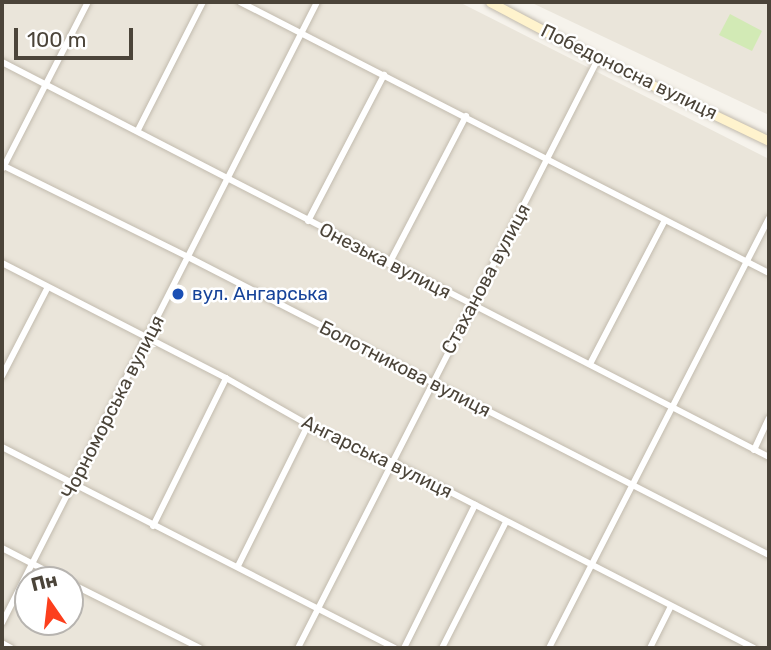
<!DOCTYPE html>
<meta charset="utf-8">
<style>
body{margin:0}
#map{position:relative;width:771px;height:650px;overflow:hidden;background:#f6f3ec;font-family:Rubik,sans-serif}
div>[style]{position:absolute}
.residential>*{inset:0;background:#eae5da}
.green>*{inset:0;background:#d2eab5}
.roads{filter:drop-shadow(0 0 2px #c2bbae) drop-shadow(0 0 2px #c2bbae)}
.street>*{height:6px;margin:-3px;padding:0 3px;transform-origin:3px;border-radius:3px;background:#fff}
.secondary>*{height:9px;margin:-4.5px;padding:0 4.5px;transform-origin:4.5px;border-radius:4.5px;background:#fff3cd}
.dots>*{width:19px;height:19px;translate:-50% -50%;box-sizing:border-box;border:4px solid #fff;border-radius:50%}
span{translate:-50% -50%;white-space:nowrap;text-align:center;line-height:1.15;-webkit-text-stroke:5px #fff;paint-order:stroke}
.street-label{font-size:19px;color:#4b4439}
.transit-label{font-size:19px;color:#164399}
.left{translate:0 -50%;text-align:left}
.frame{position:absolute;inset:0;border:4px solid #4b4439;pointer-events:none}
.north{position:absolute;left:14px;top:566px;width:70px;height:70px;box-sizing:border-box;background:#fff;border:2px solid #b7b4b0;border-radius:50%;rotate:346deg;font-size:19px;font-weight:700;line-height:28px;text-align:center;color:#4b4439}
.north::after{content:'';display:block;margin:auto;width:24px;height:32px;background:#fc3f1d;clip-path:polygon(50% 0,100% 100%,50% 72%,0 100%)}
.scale{position:absolute;left:14px;top:28px;width:119px;height:32px;box-sizing:border-box;border:4px solid #4b4439;border-top:0;padding-left:9px;font-size:21px;line-height:24px;white-space:nowrap;color:#4b4439;-webkit-text-stroke:5px #fff;paint-order:stroke}
</style>
<div id="map">
<div class="residential">
<i style="clip-path:polygon(evenodd,2px 2px,459px 2px,769px 159px,769px 648px,2px 648px,2px 2px,28px 580px,70px 580px,70px 622px,28px 622px,28px 580px)"></i>
<i style="clip-path:polygon(530px 2px,769px 2px,769px 115px)"></i>
</div>
<div class="green">
<i style="clip-path:polygon(730px 14px,762px 31px,752px 51px,719px 35px)"></i>
</div>
<div class="roads">
<div class="street">
<i style="left:240px;top:2px;width:594px;rotate:27.13deg"></i>
<i style="left:2px;top:62px;width:863px;rotate:27.25deg"></i>
<i style="left:138px;top:130px;width:144px;rotate:-63.1deg"></i>
<i style="left:2px;top:165px;width:208px;rotate:26.3deg"></i>
<i style="left:188px;top:257px;width:653px;rotate:27.15deg"></i>
<i style="left:3px;top:168px;width:186px;rotate:-62.9deg"></i>
<i style="left:308px;top:221px;width:165px;rotate:-62.5deg"></i>
<i style="left:2px;top:263px;width:252px;rotate:27.2deg"></i>
<i style="left:226px;top:378px;width:112px;rotate:29.6deg"></i>
<i style="left:323px;top:433px;width:59px;rotate:26.1deg"></i>
<i style="left:376px;top:459px;width:14px;rotate:8deg"></i>
<i style="left:390px;top:461px;width:409px;rotate:27.2deg"></i>
<i style="left:389px;top:264px;width:167px;rotate:-62.5deg"></i>
<i style="left:590px;top:364px;width:162px;rotate:-62.5deg"></i>
<i style="left:2px;top:376px;width:98px;rotate:-62.7deg"></i>
<i style="left:2px;top:447px;width:441px;rotate:27.1deg"></i>
<i style="left:754px;top:450px;width:35px;rotate:-65deg"></i>
<i style="left:153px;top:526px;width:165px;rotate:-63.7deg"></i>
<i style="left:2px;top:548px;width:70px;rotate:27.3deg"></i>
<i style="left:238px;top:566px;width:157px;rotate:-63.6deg"></i>
<i style="left:70px;top:583px;width:145px;rotate:26.6deg"></i>
<i style="left:2px;top:623px;width:696px;rotate:-63.1deg"></i>
<i style="left:2px;top:643px;width:10px;rotate:29deg"></i>
<i style="left:298px;top:648px;width:661px;rotate:-63.01deg"></i>
<i style="left:404px;top:648px;width:160px;rotate:-63.6deg"></i>
<i style="left:442px;top:648px;width:141px;rotate:-63.1deg"></i>
<i style="left:549px;top:648px;width:483px;rotate:-62.9deg"></i>
<i style="left:650px;top:648px;width:45px;rotate:-63.4deg"></i>
</div>
<div class="secondary">
<i style="left:490px;top:2px;width:122px;rotate:27.8deg"></i>
<i style="left:598px;top:59px;width:190px;rotate:25.6deg"></i>
</div>
</div>
<div class="dots">
<i style="left:178px;top:294px;background:#1a4fb4"></i>
</div>
<div class="street-label">
<span style="left:629px;top:72px;rotate:26deg">Победоносна вулиця</span>
<span style="left:385px;top:261px;rotate:27deg">Онезька вулиця</span>
<span style="left:486px;top:279px;rotate:-62deg">Стаханова вулиця</span>
<span style="left:405px;top:369px;rotate:27deg">Болотникова вулиця</span>
<span style="left:113px;top:407px;rotate:-63deg">Чорноморська вулиця</span>
<span style="left:377px;top:457px;rotate:26deg">Ангарська вулиця</span>
</div>
<div class="transit-label">
<span class="left" style="left:192px;top:294px">вул. Ангарська</span>
</div>
<div class="frame"></div>
<div class="north">Пн</div>
<div class="scale">100 m</div>
</div>
